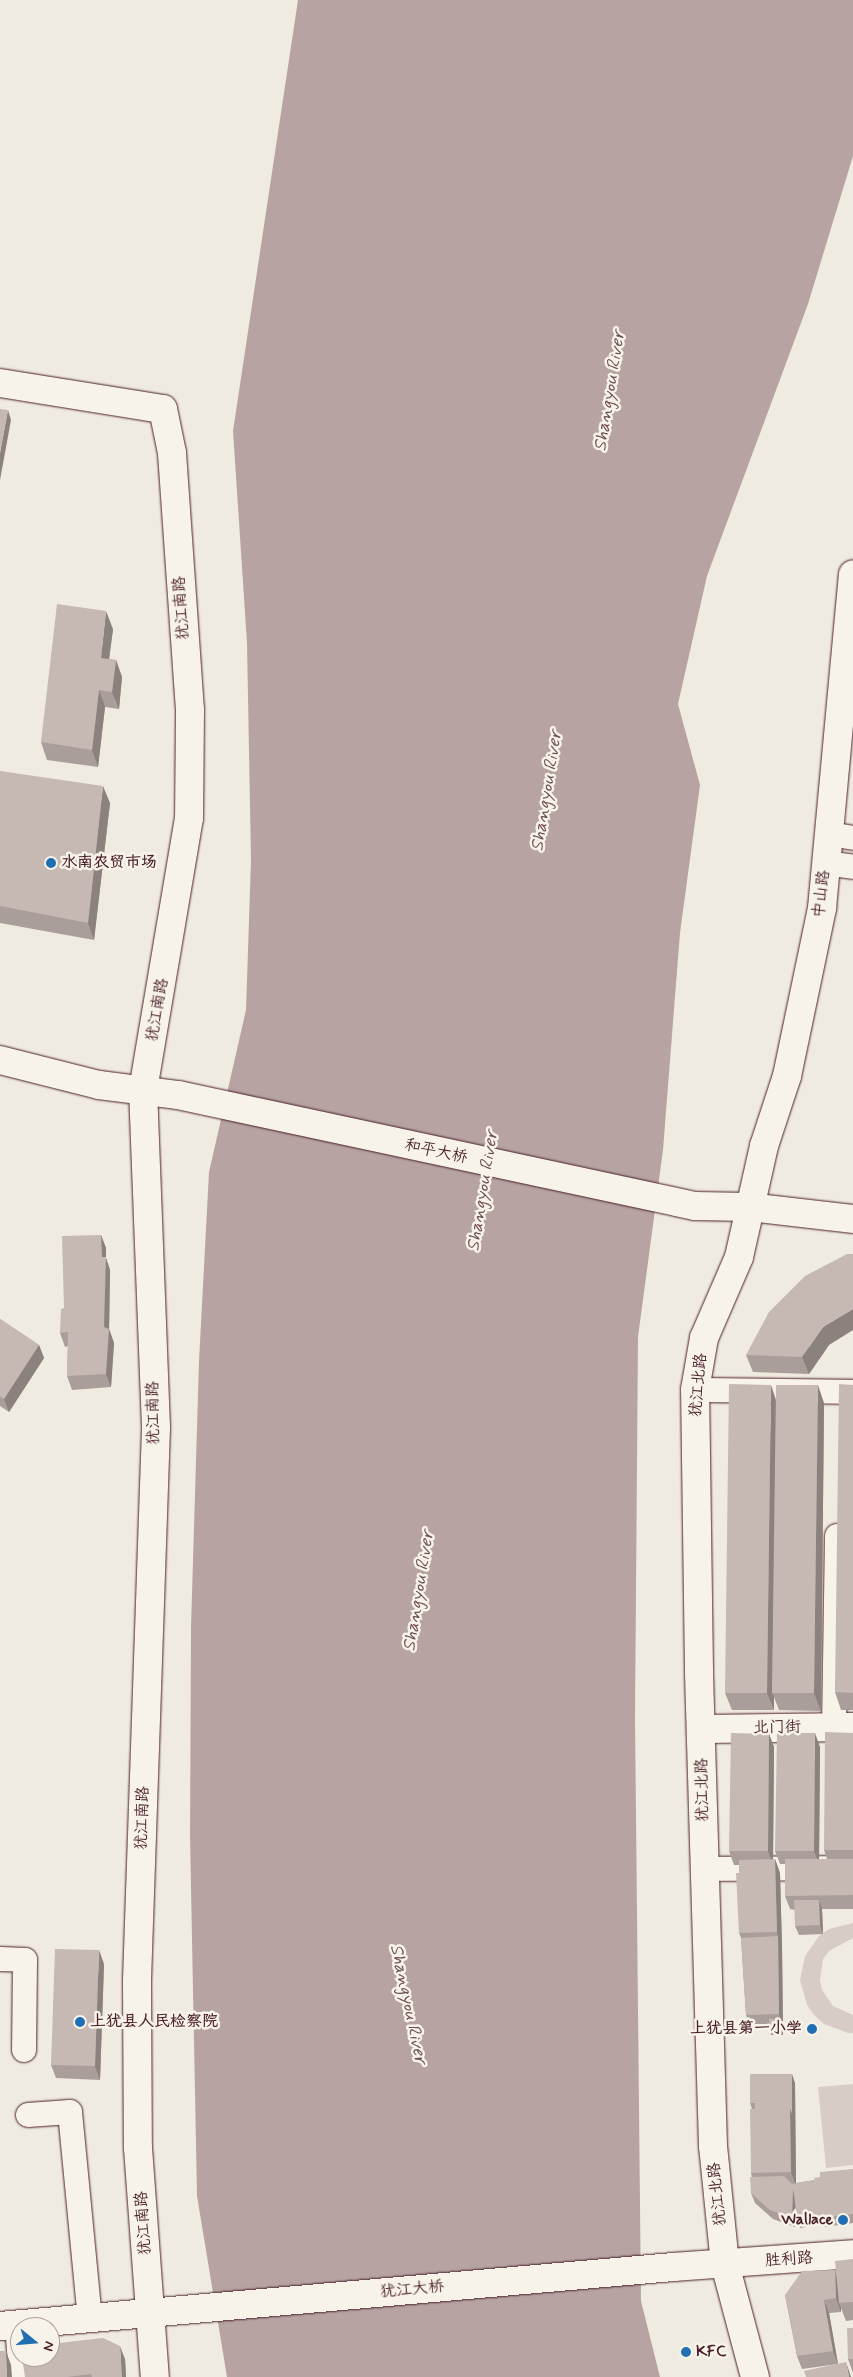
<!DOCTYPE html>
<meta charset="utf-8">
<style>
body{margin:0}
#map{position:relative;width:853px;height:2377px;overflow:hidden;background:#f0ebe0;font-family:Mynerve,"LXGW WenKai TC",sans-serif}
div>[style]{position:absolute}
.green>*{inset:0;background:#d8cdc6}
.water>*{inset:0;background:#b7a4a2}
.roads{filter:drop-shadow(0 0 1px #4a1f2b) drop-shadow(0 0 1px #4a1f2b)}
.minor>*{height:24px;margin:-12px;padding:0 12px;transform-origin:12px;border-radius:12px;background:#f7f3e8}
.tertiary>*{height:28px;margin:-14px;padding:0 14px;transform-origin:14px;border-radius:14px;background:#f7f3e8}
.wall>*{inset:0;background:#aa9e9a}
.shaded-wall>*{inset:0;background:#8b817d}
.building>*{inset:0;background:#c6b8b3}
.dots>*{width:14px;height:14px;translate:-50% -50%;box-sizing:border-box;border:2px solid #f7f3e8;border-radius:50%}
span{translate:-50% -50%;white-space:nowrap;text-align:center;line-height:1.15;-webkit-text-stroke:5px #f7f3e8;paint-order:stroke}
.street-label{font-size:16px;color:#4a1f2b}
.poi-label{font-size:16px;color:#4a1f2b;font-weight:700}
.left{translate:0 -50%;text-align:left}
.right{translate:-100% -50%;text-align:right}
.water-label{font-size:18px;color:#704e55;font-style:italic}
.north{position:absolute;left:10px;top:2317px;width:50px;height:50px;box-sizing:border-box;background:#f7f3e8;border:1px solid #b29e9c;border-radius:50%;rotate:107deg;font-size:14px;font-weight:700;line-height:20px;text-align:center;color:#4a1f2b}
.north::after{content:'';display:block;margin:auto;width:18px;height:22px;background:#1f6fb2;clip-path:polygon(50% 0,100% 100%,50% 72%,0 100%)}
</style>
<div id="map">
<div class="green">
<i style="clip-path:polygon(853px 1923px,853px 1938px,829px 1951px,823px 1959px,820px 1980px,822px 1990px,833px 2006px,853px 2015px,853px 2033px,848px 2033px,824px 2024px,814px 2015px,807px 2005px,800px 1980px,805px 1956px,819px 1936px,829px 1929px)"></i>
<i style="clip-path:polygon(853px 2084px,853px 2165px,826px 2168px,818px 2087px)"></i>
</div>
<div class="water">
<i style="clip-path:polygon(298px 0,853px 0,853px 156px,808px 304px,707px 576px,678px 704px,700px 785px,680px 933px,663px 1150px,638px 1337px,635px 1718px,641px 2301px,660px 2377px,227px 2377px,197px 2196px,190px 1836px,191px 1627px,199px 1361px,209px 1172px,246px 1010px,251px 860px,247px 643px,233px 431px)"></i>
</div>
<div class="roads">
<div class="minor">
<i style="left:829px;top:834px;width:24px;rotate:9deg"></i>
<i style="left:826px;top:863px;width:27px;rotate:8deg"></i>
<i style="left:695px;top:1390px;width:158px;rotate:0.7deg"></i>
<i style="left:834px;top:1727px;width:191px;rotate:-89.1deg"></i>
<i style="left:705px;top:1869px;width:148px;rotate:-0.4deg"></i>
<i style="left:0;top:1959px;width:25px;rotate:2deg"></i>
<i style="left:25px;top:1960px;width:90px;rotate:90.6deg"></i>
<i style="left:28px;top:2115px;width:42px;rotate:-4.1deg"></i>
<i style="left:70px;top:2112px;width:208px;rotate:84.5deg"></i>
<i style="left:17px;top:2324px;width:53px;rotate:85.7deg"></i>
</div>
<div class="tertiary">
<i style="left:0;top:383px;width:165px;rotate:9.1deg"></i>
<i style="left:163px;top:409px;width:45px;rotate:78.4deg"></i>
<i style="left:172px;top:453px;width:258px;rotate:86deg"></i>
<i style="left:190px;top:710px;width:108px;rotate:90.5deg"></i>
<i style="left:189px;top:818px;width:275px;rotate:99.6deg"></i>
<i style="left:143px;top:1089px;width:339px;rotate:87.8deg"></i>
<i style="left:156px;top:1428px;width:553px;rotate:91.97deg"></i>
<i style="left:137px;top:1981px;width:167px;rotate:89.7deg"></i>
<i style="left:138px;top:2148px;width:230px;rotate:85.8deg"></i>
<i style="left:0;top:1060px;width:102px;rotate:14.2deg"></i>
<i style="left:99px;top:1085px;width:80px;rotate:7.2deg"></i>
<i style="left:178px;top:1095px;width:529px;rotate:12.12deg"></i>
<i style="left:695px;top:1206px;width:54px;rotate:1.1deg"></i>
<i style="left:749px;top:1207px;width:105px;rotate:6.6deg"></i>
<i style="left:702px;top:1729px;width:151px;rotate:-0.8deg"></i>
<i style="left:0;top:2326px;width:676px;rotate:-5.01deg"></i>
<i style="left:673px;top:2267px;width:180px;rotate:-4.1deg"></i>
<i style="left:755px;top:2377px;width:117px;rotate:-104.9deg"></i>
<i style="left:725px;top:2264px;width:119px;rotate:-95.8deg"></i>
<i style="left:713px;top:2146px;width:475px;rotate:-91.7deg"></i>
<i style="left:699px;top:1671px;width:281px;rotate:-90.8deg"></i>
<i style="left:695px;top:1390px;width:53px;rotate:-80.2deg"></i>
<i style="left:704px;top:1338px;width:88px;rotate:-66.6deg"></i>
<i style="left:739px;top:1257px;width:114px;rotate:-77.3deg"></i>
<i style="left:764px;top:1146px;width:74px;rotate:-71.8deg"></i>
<i style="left:787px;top:1076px;width:172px;rotate:-78.2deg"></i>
<i style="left:822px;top:908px;width:335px;rotate:-84.7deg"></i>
</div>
</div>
<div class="wall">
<i style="clip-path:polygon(113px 629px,109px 659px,116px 660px,122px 677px,119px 709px,105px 707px,98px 767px,47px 760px,41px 742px)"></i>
<i style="clip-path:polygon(0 771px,110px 803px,94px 940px,0 923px)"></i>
<i style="clip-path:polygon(101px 1235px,106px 1248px,106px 1258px,110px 1270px,109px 1329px,114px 1343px,111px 1387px,72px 1390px,67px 1376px,68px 1346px,65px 1347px,60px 1333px,64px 1308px)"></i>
<i style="clip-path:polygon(0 1319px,39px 1345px,44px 1358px,9px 1412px,0 1406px)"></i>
<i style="clip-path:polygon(829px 1345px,809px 1374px,753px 1372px,746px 1355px)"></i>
<i style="clip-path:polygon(853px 1385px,853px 1710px,841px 1710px,835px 1692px)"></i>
<i style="clip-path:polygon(776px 1400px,824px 1403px,821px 1711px,779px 1710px,774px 1697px,774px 1710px,732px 1710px,725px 1693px)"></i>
<i style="clip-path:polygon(853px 1733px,853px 1909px,822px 1909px,823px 1934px,799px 1935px,795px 1926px,795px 1910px,790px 1909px,785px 1896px,785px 1864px,780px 1864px,775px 1851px,820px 1747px,819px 1859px,827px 1859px,824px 1850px)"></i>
<i style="clip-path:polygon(769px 1734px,774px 1747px,773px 1859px,775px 1859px,780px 1873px,782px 1946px,783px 2035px,771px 2035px,770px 2031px,769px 2024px,750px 2024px,746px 2015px,741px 1938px,739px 1933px,739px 1865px,734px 1865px,729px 1851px)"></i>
<i style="clip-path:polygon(104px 1964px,100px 2080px,56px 2078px,51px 2065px)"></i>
<i style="clip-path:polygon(795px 2083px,796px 2183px,815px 2180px,820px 2177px,853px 2169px,853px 2223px,825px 2227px,824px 2224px,800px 2228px,797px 2218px,796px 2211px,795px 2227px,773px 2219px,755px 2203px,751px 2193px,752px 2177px,751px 2173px,752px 2109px,750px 2103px)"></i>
<i style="clip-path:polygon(853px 2259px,853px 2320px,846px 2321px,841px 2308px,841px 2312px,829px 2313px,838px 2364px,802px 2369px,797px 2356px,785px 2295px,837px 2276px)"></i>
<i style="clip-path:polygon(853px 2328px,853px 2373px,848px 2359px)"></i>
<i style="clip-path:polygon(125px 2359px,126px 2377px,25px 2377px)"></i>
</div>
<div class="shaded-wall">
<i style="clip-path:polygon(8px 410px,11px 420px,0 480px,0 453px)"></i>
<i style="clip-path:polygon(106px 611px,113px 629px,107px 675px,101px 658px)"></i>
<i style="clip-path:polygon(116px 660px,122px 677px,119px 709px,112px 692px)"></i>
<i style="clip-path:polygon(99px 690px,105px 707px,98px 767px,92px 750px)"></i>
<i style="clip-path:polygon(103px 786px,110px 803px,94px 940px,88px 923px)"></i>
<i style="clip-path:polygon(101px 1235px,106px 1248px,106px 1258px,110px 1270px,109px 1335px,109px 1329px,114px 1343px,111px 1387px,106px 1374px)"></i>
<i style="clip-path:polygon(853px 1309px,853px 1330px,829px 1345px,809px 1374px,802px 1357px,823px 1327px)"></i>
<i style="clip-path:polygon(39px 1345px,44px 1358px,9px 1412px,4px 1399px)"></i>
<i style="clip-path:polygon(771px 1385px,777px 1403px,772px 1693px,774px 1697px,774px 1710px,767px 1693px)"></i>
<i style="clip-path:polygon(818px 1385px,824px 1403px,821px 1711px,814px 1693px)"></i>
<i style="clip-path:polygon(815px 1733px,820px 1747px,819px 1864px,814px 1851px)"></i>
<i style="clip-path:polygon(769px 1734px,774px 1747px,773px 1865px,768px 1851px)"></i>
<i style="clip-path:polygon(775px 1859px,780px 1873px,782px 1946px,783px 2035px,781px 2030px,781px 2019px,779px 2014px,778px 1936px,777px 1932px)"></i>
<i style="clip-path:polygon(819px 1900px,822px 1909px,823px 1934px,820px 1925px)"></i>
<i style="clip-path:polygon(99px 1950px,104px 1964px,100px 2080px,95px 2066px)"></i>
<i style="clip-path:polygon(792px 2074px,795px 2083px,796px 2186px,791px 2172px,790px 2109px)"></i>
<i style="clip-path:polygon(793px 2188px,796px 2198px,795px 2227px,792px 2218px)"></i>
<i style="clip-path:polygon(835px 2270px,840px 2283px,839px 2303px,841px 2308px,841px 2312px,836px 2298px)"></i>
<i style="clip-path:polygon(824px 2300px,829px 2313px,838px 2364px,833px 2351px)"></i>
<i style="clip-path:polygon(120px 2346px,125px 2359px,126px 2377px,122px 2377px)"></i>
<i style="clip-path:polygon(6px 2351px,11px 2365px,12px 2377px,7px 2377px)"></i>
<i style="clip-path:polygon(846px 2362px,851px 2377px,849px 2377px)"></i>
</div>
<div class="building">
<i style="clip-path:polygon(0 409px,8px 410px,0 453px)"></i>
<i style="clip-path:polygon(57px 604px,106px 611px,101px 658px,116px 660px,112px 692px,99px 690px,92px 750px,41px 742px)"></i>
<i style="clip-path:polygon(0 771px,103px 786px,88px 923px,0 906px)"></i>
<i style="clip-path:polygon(101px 1235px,102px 1257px,106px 1257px,104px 1327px,109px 1329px,106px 1374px,67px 1376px,68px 1332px,60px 1333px,61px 1309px,64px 1308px,62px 1236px)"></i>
<i style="clip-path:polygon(847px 1254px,853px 1254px,853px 1309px,823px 1327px,802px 1357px,746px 1355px,769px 1312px,805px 1276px)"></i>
<i style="clip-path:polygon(0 1319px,39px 1345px,4px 1399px,0 1396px)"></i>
<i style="clip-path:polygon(729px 1384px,771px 1385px,767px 1693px,725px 1693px)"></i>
<i style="clip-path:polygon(839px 1384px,853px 1385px,853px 1693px,835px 1692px)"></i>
<i style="clip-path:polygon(776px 1385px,818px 1385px,814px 1693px,772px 1693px)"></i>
<i style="clip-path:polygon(825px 1732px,853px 1733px,853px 1850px,824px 1850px)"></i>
<i style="clip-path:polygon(731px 1733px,769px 1734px,768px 1851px,729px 1851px)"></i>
<i style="clip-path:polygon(777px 1733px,815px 1733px,814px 1851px,775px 1851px)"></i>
<i style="clip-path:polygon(775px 1859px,777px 1932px,739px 1933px,736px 1873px,739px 1873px,739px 1860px)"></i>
<i style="clip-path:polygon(785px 1859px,853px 1859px,853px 1895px,785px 1896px)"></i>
<i style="clip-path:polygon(794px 1900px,819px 1900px,820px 1925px,795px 1926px)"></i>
<i style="clip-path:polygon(778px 1936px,779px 2014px,746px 2015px,741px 1938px)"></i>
<i style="clip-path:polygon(55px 1949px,99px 1950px,95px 2066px,51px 2065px)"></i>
<i style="clip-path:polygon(769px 2019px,781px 2019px,781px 2030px,770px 2031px)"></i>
<i style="clip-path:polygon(750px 2074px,792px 2074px,792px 2114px,790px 2109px,755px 2109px,755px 2103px,750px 2103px)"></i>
<i style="clip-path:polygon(750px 2109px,790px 2109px,791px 2172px,751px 2173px)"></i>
<i style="clip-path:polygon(853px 2169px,853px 2214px,822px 2218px,821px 2215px,797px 2218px,793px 2188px,792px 2218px,770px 2210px,751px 2193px,750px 2177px,784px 2176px,792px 2184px,815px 2180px,814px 2178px,820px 2177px,820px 2172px)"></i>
<i style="clip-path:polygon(853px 2259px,853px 2302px,839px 2303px,835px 2261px)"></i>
<i style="clip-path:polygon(835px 2270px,836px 2298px,824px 2300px,833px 2351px,797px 2356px,785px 2295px,802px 2271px)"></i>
<i style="clip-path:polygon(847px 2328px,853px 2328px,853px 2359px,848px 2359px)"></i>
<i style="clip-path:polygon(103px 2338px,120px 2346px,122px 2377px,92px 2377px,91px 2374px,67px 2377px,25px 2377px,22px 2357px,50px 2357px,50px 2344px)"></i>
<i style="clip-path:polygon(0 2351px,6px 2351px,7px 2377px,0 2377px)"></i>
<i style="clip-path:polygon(846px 2362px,849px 2377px,806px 2377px,804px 2371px)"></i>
</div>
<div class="dots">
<i style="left:51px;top:863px;background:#1f6fb2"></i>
<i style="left:80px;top:2022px;background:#1f6fb2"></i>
<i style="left:812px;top:2029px;background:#1f6fb2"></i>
<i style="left:843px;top:2220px;background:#1f6fb2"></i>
<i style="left:686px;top:2352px;background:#1f6fb2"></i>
</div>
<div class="street-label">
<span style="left:182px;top:608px;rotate:-94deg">犹江南路</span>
<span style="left:822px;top:894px;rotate:-83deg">中山路</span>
<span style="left:158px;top:1010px;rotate:-80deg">犹江南路</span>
<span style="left:436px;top:1152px;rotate:12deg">和平大桥</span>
<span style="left:699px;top:1385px;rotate:-85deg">犹江北路</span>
<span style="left:154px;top:1413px;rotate:-91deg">犹江南路</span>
<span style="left:777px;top:1728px;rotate:-1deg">北门街</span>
<span style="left:703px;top:1790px;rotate:-91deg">犹江北路</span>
<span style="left:143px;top:1818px;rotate:-88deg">犹江南路</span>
<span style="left:718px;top:2194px;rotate:-96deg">犹江北路</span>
<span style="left:144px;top:2223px;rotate:-94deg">犹江南路</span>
<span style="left:789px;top:2260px;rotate:-4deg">胜利路</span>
<span style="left:412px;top:2290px;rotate:-5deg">犹江大桥</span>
</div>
<div class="poi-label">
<span class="left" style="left:61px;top:863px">水南农贸市场</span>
<span class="left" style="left:90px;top:2022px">上犹县人民检察院</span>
<span class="right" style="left:802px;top:2029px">上犹县第一小学</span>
<span class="right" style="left:833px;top:2220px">Wallace</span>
<span class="left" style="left:696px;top:2352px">KFC</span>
</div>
<div class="water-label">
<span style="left:610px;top:391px;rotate:-81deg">Shangyou River</span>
<span style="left:547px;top:791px;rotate:-81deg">Shangyou River</span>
<span style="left:483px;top:1191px;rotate:-81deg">Shangyou River</span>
<span style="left:419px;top:1591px;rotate:-81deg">Shangyou River</span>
<span style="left:408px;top:2004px;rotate:78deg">Shangyou River</span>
</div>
<div class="north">N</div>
</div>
